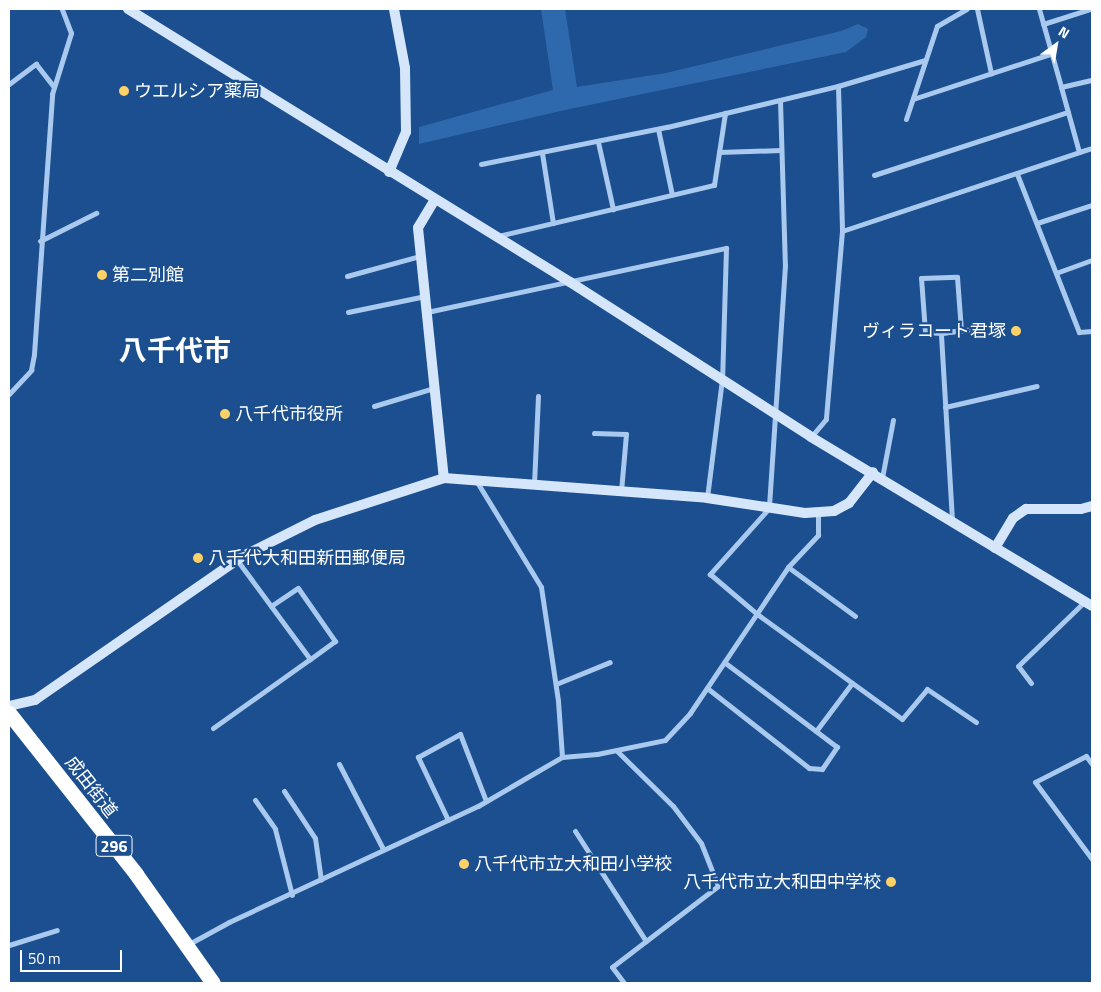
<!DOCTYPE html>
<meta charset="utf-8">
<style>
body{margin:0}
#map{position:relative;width:1101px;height:992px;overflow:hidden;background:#1b4f8f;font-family:"Titillium Web","Noto Sans JP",sans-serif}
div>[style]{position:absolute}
.green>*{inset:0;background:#2e69ad}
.street>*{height:5px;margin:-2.5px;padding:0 2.5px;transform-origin:2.5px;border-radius:2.5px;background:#a9c9ee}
.secondary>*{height:10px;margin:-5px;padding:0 5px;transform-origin:5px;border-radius:5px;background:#d6e6fa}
.highway>*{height:15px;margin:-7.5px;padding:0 7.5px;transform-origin:7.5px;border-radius:7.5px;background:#fff}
.dots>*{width:14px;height:14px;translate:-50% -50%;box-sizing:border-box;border:2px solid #1b4f8f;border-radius:50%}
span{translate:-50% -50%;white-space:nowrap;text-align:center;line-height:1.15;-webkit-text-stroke:4.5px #1b4f8f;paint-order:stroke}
.shield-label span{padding:1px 4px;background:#1b4f8f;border:1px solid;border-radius:4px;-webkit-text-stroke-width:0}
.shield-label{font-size:16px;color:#fff;font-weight:700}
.poi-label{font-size:18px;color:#fff}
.left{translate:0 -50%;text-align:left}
.right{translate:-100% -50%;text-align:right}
.street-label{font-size:18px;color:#fff}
.town-label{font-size:28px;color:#fff;font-weight:700}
.frame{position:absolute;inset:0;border:10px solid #fff;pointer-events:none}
.north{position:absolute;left:1031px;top:20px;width:50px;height:50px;-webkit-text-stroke:4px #1b4f8f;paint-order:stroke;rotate:32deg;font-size:14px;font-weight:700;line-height:20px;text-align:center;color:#fff}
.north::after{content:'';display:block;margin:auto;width:18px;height:22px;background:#fff;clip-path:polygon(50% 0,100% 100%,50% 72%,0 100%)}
.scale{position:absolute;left:20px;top:950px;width:102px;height:22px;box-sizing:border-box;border:2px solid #fff;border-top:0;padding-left:6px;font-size:15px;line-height:18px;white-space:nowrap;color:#fff;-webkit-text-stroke:4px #1b4f8f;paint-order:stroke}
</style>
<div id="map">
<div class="green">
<i style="clip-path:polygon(541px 9px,565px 9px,577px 87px,666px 73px,841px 31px,858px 24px,868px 29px,866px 37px,846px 52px,565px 110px,419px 144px,419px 127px,553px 90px)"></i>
</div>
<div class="street">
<i style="left:977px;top:9px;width:66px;rotate:77.7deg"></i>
<i style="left:1039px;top:9px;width:81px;rotate:74.2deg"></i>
<i style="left:1043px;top:24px;width:49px;rotate:-17.7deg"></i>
<i style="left:9px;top:84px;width:34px;rotate:-37deg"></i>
<i style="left:36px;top:64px;width:29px;rotate:52deg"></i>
<i style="left:838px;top:86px;width:91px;rotate:-16.6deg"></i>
<i style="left:913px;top:99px;width:144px;rotate:-18.2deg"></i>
<i style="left:780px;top:100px;width:165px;rotate:88.3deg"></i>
<i style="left:785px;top:265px;width:244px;rotate:93.8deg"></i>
<i style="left:769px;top:508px;width:89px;rotate:131.8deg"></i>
<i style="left:710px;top:574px;width:62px;rotate:40.4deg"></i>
<i style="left:757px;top:614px;width:179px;rotate:35.9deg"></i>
<i style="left:902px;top:719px;width:39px;rotate:-50deg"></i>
<i style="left:927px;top:689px;width:59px;rotate:34deg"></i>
<i style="left:906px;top:119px;width:98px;rotate:-71.6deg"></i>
<i style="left:937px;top:26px;width:34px;rotate:-30deg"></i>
<i style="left:658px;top:129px;width:67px;rotate:78deg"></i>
<i style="left:598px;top:142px;width:69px;rotate:77.4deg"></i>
<i style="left:719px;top:152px;width:62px;rotate:-1.8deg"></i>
<i style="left:1079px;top:152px;width:14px;rotate:-17deg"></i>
<i style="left:542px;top:153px;width:71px;rotate:81.1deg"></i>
<i style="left:481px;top:164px;width:190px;rotate:-11.3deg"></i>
<i style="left:667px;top:127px;width:176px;rotate:-13.5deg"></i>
<i style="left:838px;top:86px;width:145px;rotate:88.4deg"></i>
<i style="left:842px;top:231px;width:189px;rotate:94.9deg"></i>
<i style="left:826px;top:419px;width:23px;rotate:130deg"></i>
<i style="left:1017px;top:174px;width:170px;rotate:68.6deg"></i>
<i style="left:1079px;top:332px;width:13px;rotate:-4deg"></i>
<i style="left:874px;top:175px;width:204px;rotate:-18deg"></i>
<i style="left:1037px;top:223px;width:58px;rotate:-18.1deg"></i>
<i style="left:842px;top:231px;width:250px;rotate:-18.4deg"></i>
<i style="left:1079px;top:152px;width:67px;rotate:-105.5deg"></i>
<i style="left:1061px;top:87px;width:32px;rotate:-13deg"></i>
<i style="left:498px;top:236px;width:222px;rotate:-13.3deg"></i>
<i style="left:714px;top:185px;width:73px;rotate:-81.3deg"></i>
<i style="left:40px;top:241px;width:63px;rotate:-26.6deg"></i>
<i style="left:1056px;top:273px;width:38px;rotate:-20deg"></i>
<i style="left:347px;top:276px;width:76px;rotate:-15.3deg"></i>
<i style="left:348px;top:312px;width:79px;rotate:-11.7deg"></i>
<i style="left:427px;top:312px;width:306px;rotate:-12.1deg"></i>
<i style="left:726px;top:248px;width:131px;rotate:91.7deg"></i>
<i style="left:722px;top:379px;width:120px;rotate:97.2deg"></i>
<i style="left:9px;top:394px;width:33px;rotate:-47deg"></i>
<i style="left:31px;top:370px;width:16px;rotate:-79deg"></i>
<i style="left:34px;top:354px;width:261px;rotate:-86deg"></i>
<i style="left:52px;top:94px;width:64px;rotate:-72.7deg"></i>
<i style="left:71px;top:33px;width:26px;rotate:-111deg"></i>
<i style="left:374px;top:406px;width:63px;rotate:-16.7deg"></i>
<i style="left:945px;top:407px;width:94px;rotate:-12.9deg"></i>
<i style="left:594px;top:433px;width:32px;rotate:2deg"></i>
<i style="left:626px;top:434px;width:57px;rotate:95deg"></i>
<i style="left:882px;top:478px;width:59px;rotate:-79.3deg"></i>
<i style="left:477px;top:482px;width:123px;rotate:58.6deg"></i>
<i style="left:541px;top:587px;width:115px;rotate:81.5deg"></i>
<i style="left:558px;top:701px;width:56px;rotate:85.9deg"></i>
<i style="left:534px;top:484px;width:88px;rotate:-87.4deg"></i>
<i style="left:952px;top:520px;width:187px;rotate:-93.4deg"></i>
<i style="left:941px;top:333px;width:16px;rotate:-176deg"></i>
<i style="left:925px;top:332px;width:54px;rotate:-94.2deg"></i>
<i style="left:921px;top:278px;width:36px;rotate:-2deg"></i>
<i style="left:957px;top:277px;width:53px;rotate:85.7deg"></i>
<i style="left:961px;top:330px;width:20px;rotate:171deg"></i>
<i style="left:941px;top:333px;width:39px;rotate:-7deg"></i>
<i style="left:788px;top:567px;width:83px;rotate:36.2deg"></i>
<i style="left:271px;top:606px;width:32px;rotate:-34deg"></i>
<i style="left:298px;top:588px;width:65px;rotate:55.1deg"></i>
<i style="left:335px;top:641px;width:31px;rotate:144deg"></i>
<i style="left:1031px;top:683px;width:21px;rotate:-127deg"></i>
<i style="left:1018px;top:666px;width:92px;rotate:-44.1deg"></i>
<i style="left:556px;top:684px;width:58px;rotate:-22.2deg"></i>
<i style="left:707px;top:688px;width:130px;rotate:38.1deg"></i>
<i style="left:809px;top:768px;width:13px;rotate:4deg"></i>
<i style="left:822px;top:769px;width:27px;rotate:-56deg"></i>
<i style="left:837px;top:747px;width:141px;rotate:-143deg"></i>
<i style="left:213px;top:728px;width:119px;rotate:-35.4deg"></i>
<i style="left:310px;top:659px;width:123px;rotate:-126.4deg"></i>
<i style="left:816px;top:731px;width:60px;rotate:-53.1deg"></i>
<i style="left:617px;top:751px;width:78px;rotate:44.5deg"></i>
<i style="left:673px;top:806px;width:46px;rotate:52.9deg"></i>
<i style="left:701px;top:843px;width:46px;rotate:68.4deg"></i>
<i style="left:718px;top:886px;width:133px;rotate:142.6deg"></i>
<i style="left:612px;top:967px;width:20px;rotate:53deg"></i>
<i style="left:339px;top:764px;width:96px;rotate:62.6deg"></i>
<i style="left:1092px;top:764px;width:10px;rotate:-127deg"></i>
<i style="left:1086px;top:756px;width:57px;rotate:153deg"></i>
<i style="left:1035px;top:782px;width:96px;rotate:53.5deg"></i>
<i style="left:284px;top:791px;width:56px;rotate:56.6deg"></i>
<i style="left:315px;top:838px;width:42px;rotate:81.9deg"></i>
<i style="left:255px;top:800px;width:35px;rotate:55deg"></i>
<i style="left:275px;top:829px;width:68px;rotate:75.6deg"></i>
<i style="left:448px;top:820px;width:70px;rotate:-115.5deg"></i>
<i style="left:418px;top:757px;width:48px;rotate:-28.7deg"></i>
<i style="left:460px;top:734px;width:72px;rotate:68.8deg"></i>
<i style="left:575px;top:831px;width:131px;rotate:57.2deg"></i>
<i style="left:9px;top:945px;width:50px;rotate:-17.4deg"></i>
<i style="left:187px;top:945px;width:48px;rotate:-28.7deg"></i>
<i style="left:229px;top:922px;width:275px;rotate:-25deg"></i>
<i style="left:478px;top:806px;width:97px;rotate:-30.3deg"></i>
<i style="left:562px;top:757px;width:35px;rotate:-5deg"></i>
<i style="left:597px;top:754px;width:69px;rotate:-11.6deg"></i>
<i style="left:665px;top:740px;width:37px;rotate:-47deg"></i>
<i style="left:690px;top:713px;width:176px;rotate:-56.1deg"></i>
<i style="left:788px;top:567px;width:44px;rotate:-46.8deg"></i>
<i style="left:818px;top:535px;width:22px;rotate:-90deg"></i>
</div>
<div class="secondary">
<i style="left:128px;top:9px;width:520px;rotate:31.7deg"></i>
<i style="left:570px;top:282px;width:287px;rotate:32.7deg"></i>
<i style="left:811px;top:437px;width:328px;rotate:31deg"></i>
<i style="left:389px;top:172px;width:43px;rotate:-67deg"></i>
<i style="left:406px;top:132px;width:64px;rotate:-90.9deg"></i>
<i style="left:405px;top:68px;width:60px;rotate:-100.6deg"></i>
<i style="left:434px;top:201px;width:31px;rotate:121deg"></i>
<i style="left:418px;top:228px;width:251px;rotate:84.1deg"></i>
<i style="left:995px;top:548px;width:35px;rotate:-59deg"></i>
<i style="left:1013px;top:518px;width:16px;rotate:-35deg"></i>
<i style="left:1026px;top:509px;width:55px"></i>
<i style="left:1081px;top:509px;width:11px;rotate:-15deg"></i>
<i style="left:9px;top:706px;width:27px;rotate:-13deg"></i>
<i style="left:35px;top:700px;width:253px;rotate:-34.7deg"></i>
<i style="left:243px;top:556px;width:80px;rotate:-26.6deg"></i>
<i style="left:315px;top:520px;width:136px;rotate:-18deg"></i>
<i style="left:444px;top:478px;width:264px;rotate:4.3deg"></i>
<i style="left:707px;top:498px;width:99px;rotate:8.7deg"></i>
<i style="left:805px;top:513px;width:29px;rotate:-4deg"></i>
<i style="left:834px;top:511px;width:17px;rotate:-28deg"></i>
<i style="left:849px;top:503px;width:39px;rotate:-52deg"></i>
</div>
<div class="highway">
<i style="left:9px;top:713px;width:205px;rotate:51.7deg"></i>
<i style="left:136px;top:874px;width:133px;rotate:54.8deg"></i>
</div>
<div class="dots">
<i style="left:124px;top:91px;background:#ffd166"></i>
<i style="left:102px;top:275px;background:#ffd166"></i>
<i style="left:1016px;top:331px;background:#ffd166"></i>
<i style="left:225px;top:414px;background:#ffd166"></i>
<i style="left:198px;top:558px;background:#ffd166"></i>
<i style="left:464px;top:864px;background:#ffd166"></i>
<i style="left:891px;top:882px;background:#ffd166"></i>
</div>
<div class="shield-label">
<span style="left:114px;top:846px">296</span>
</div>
<div class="poi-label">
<span class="left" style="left:134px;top:91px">ウエルシア薬局</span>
<span class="left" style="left:112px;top:275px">第二別館</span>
<span class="right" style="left:1006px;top:331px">ヴィラコート君塚</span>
<span class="left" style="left:235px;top:414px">八千代市役所</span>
<span class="left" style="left:208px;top:558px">八千代大和田新田郵便局</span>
<span class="left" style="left:474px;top:864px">八千代市立大和田小学校</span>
<span class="right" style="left:881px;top:882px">八千代市立大和田中学校</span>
</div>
<div class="street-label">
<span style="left:91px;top:787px;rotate:52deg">成田街道</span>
</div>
<div class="town-label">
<span style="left:175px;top:350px">八千代市</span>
</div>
<div class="frame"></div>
<div class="north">N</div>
<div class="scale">50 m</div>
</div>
